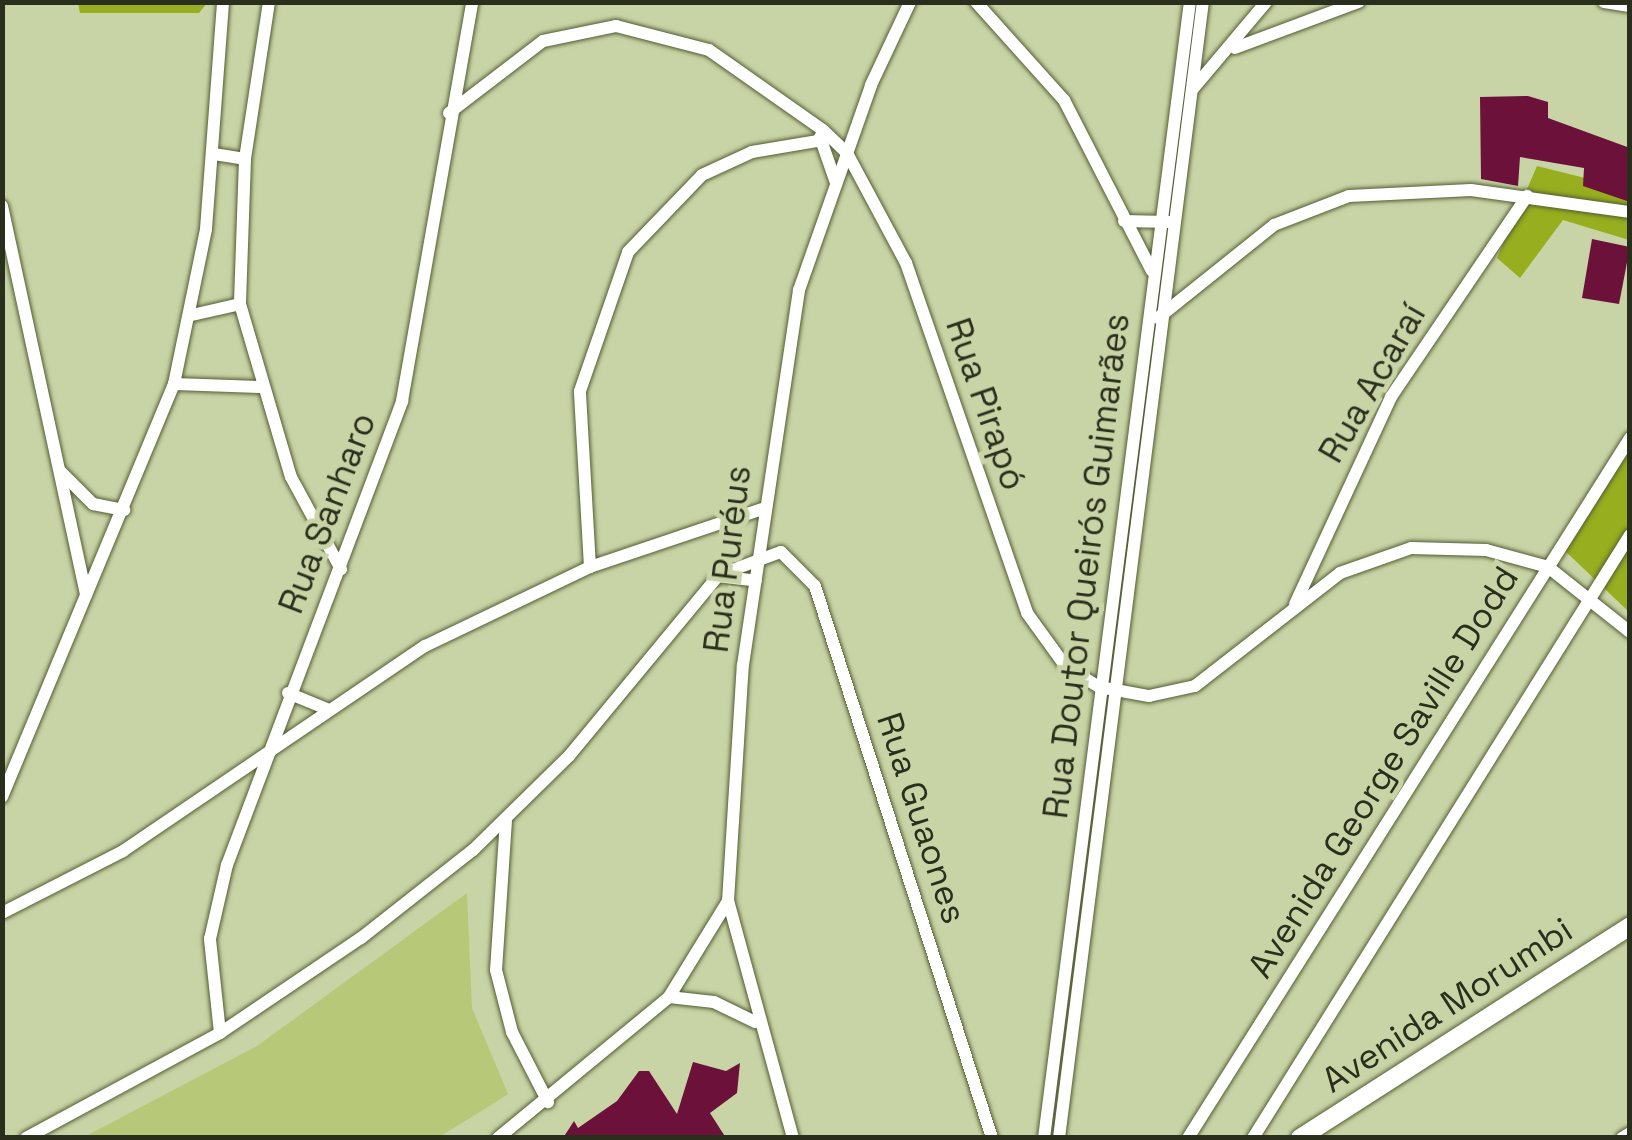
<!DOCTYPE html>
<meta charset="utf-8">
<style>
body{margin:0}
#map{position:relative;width:1632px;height:1140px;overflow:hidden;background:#c9d4a6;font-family:"Space Grotesk",sans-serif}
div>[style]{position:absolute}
.green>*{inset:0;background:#b7c978}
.forest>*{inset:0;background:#97ae1f}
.building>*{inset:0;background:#6b113a}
.roads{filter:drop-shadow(0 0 2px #535d33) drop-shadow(0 0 2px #535d33)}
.street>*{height:12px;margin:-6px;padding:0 6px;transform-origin:6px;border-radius:6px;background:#fff}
.secondary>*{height:18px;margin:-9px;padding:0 9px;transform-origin:9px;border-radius:9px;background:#fff}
span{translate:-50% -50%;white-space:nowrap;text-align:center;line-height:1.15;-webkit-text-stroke:10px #c9d4a6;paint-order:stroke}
.street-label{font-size:35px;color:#2a2e1c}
.frame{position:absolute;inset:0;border:5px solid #2a2e1c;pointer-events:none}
</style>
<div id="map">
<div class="green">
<i style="clip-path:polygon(467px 893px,472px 1008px,508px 1094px,480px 1112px,439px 1137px,84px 1137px,257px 1046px)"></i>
</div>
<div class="forest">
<i style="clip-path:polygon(78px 3px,78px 2px,207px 3px,199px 13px,80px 13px)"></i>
<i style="clip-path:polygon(1537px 166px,1629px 189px,1629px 240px,1563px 220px,1520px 278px,1497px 258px)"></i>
<i style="clip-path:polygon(1629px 450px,1629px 612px,1561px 547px)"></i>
</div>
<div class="building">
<i style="clip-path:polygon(1528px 96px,1548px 102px,1548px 118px,1630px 148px,1630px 202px,1583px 186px,1584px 168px,1520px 157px,1518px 186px,1481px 179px,1480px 97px)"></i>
<i style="clip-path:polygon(1592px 239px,1630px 247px,1619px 304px,1582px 298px)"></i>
<i style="clip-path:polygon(693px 1062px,726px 1071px,740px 1063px,737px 1093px,710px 1113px,726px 1138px,563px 1138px,574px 1121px,578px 1128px,617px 1101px,639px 1071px,649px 1071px,677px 1114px)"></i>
</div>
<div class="roads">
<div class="street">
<i style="left:269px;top:2px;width:159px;rotate:98.7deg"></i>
<i style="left:245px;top:159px;width:145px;rotate:92deg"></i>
<i style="left:240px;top:304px;width:180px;rotate:73.6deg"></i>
<i style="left:291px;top:477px;width:105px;rotate:61.5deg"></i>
<i style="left:976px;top:2px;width:132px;rotate:48.1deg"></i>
<i style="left:1064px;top:100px;width:192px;rotate:62.8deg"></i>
<i style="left:1604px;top:2px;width:26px;rotate:9deg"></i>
<i style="left:1235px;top:48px;width:132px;rotate:-20.4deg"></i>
<i style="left:1192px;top:90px;width:115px;rotate:-49.9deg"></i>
<i style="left:449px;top:113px;width:118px;rotate:-37.5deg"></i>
<i style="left:543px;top:41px;width:75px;rotate:-11.6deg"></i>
<i style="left:616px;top:26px;width:96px;rotate:14.5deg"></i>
<i style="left:709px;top:50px;width:139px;rotate:35.1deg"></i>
<i style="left:823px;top:130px;width:33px;rotate:44deg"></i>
<i style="left:847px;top:153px;width:125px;rotate:61.8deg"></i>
<i style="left:906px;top:263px;width:370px;rotate:70.9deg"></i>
<i style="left:1027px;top:613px;width:67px;rotate:54.2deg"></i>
<i style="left:1066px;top:667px;width:39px;rotate:31deg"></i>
<i style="left:1099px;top:687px;width:51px;rotate:10.2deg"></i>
<i style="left:1149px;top:696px;width:47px;rotate:-12.3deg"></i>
<i style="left:1195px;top:686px;width:184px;rotate:-37.9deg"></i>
<i style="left:1340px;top:573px;width:75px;rotate:-19.4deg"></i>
<i style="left:1411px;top:548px;width:75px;rotate:1.5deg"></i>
<i style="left:1486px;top:550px;width:64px;rotate:15.3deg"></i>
<i style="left:1548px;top:567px;width:105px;rotate:38.4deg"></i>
<i style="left:820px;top:137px;width:49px;rotate:70.8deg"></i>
<i style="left:214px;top:154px;width:31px;rotate:9deg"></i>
<i style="left:2px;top:206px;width:398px;rotate:77.8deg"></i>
<i style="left:1124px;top:221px;width:45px;rotate:1.3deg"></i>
<i style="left:192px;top:315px;width:49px;rotate:-12.9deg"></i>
<i style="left:1158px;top:318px;width:149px;rotate:-38.7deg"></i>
<i style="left:1274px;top:225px;width:80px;rotate:-21.1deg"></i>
<i style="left:1349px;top:196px;width:122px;rotate:-2.8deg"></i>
<i style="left:1471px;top:190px;width:161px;rotate:7.9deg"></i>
<i style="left:174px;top:384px;width:86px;rotate:2deg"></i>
<i style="left:60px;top:471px;width:47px;rotate:45deg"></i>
<i style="left:93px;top:504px;width:32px;rotate:11deg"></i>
<i style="left:590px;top:567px;width:176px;rotate:-93.3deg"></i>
<i style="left:580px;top:391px;width:147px;rotate:-70.9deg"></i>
<i style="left:628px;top:252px;width:107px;rotate:-46.1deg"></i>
<i style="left:702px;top:175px;width:55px;rotate:-24.7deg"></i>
<i style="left:752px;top:152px;width:67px;rotate:-9.5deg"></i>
<i style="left:719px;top:575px;width:66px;rotate:-20.4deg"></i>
<i style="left:781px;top:552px;width:48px;rotate:45deg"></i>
<i style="left:815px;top:586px;width:580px;rotate:72.22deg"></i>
<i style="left:1295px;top:604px;width:228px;rotate:-65.1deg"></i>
<i style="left:1391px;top:397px;width:243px;rotate:-55.9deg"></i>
<i style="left:288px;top:693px;width:42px;rotate:22.3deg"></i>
<i style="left:2px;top:797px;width:447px;rotate:-67.4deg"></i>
<i style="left:174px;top:384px;width:158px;rotate:-78.3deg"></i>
<i style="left:206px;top:229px;width:228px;rotate:-85.7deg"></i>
<i style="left:506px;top:820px;width:150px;rotate:93.8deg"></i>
<i style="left:496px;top:970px;width:64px;rotate:75.5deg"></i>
<i style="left:512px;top:1032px;width:79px;rotate:62.8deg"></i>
<i style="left:2px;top:913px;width:136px;rotate:-27.1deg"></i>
<i style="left:123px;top:851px;width:365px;rotate:-34.2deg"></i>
<i style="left:425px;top:646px;width:183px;rotate:-25.6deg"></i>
<i style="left:590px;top:567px;width:182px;rotate:-18.6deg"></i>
<i style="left:669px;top:997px;width:45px;rotate:6.3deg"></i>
<i style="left:714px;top:1002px;width:46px;rotate:26deg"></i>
<i style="left:220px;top:1033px;width:95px;rotate:-96.1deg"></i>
<i style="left:210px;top:939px;width:76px;rotate:-77.1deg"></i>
<i style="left:227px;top:865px;width:496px;rotate:-69.3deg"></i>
<i style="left:402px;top:401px;width:405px;rotate:-80deg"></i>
<i style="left:26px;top:1138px;width:221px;rotate:-28.4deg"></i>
<i style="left:220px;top:1033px;width:170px;rotate:-34deg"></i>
<i style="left:361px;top:938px;width:142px;rotate:-38.2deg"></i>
<i style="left:473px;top:850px;width:134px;rotate:-44.4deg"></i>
<i style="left:569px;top:756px;width:234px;rotate:-50.4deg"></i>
<i style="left:718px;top:576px;width:38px;rotate:7deg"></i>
<i style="left:498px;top:1138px;width:222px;rotate:-39.5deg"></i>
<i style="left:669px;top:997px;width:113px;rotate:-58.4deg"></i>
<i style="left:793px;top:1138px;width:246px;rotate:-105.3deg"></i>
<i style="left:728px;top:901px;width:236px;rotate:-86.4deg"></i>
<i style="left:743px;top:665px;width:379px;rotate:-81.5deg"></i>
<i style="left:799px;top:290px;width:217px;rotate:-70.6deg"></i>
<i style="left:871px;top:85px;width:92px;rotate:-64.8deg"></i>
<i style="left:1044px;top:1138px;width:1145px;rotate:-82.68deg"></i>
<i style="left:1059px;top:1138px;width:1145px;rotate:-82.78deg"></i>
<i style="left:1188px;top:1138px;width:828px;rotate:-57.73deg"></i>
<i style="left:1253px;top:1138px;width:711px;rotate:-57.99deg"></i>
<i style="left:1622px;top:1138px;width:9px;rotate:-32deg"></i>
</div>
<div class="secondary">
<i style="left:1300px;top:1138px;width:392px;rotate:-32.7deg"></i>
</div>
</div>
<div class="street-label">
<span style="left:1372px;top:383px;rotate:-60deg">Rua Acaraí</span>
<span style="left:986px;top:404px;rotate:71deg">Rua Pirapó</span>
<span style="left:327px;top:513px;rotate:-69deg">Rua Sanharo</span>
<span style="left:727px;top:559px;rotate:-83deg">Rua Puréus</span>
<span style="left:1086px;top:566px;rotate:-83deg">Rua Doutor Queirós Guimarães</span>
<span style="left:1383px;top:772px;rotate:-58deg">Avenida George Saville Dodd</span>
<span style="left:922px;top:818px;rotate:72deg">Rua Guaones</span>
<span style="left:1447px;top:1005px;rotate:-33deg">Avenida Morumbi</span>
</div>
<div class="frame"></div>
</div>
